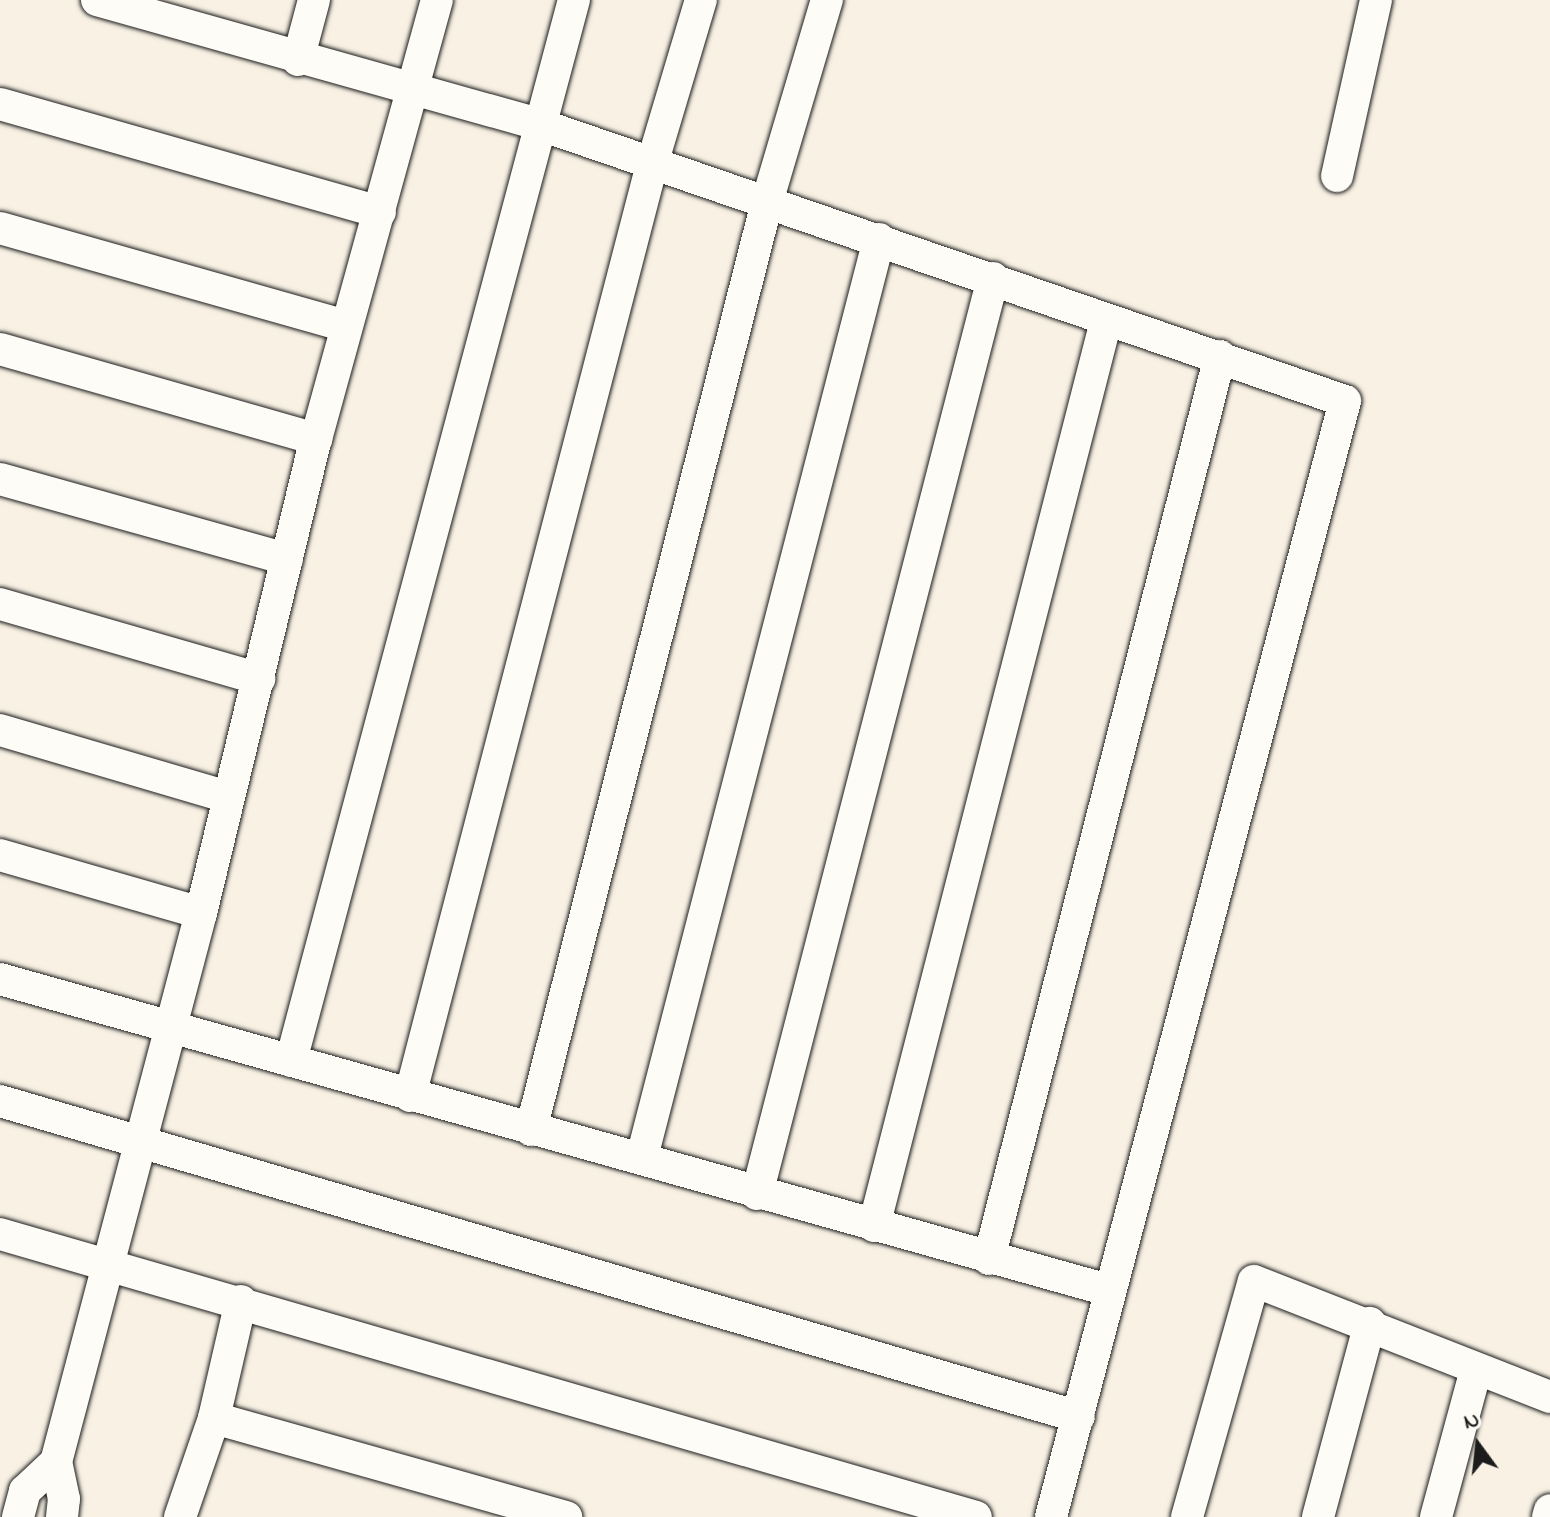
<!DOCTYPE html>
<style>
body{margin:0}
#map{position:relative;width:1550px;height:1517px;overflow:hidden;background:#f8f1e4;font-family:"Indie Flower",sans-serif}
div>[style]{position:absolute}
.roads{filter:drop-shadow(0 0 2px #1c1c1c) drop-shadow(0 0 2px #1c1c1c)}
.minor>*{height:32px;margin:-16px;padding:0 16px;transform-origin:16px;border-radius:16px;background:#fdfcf7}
span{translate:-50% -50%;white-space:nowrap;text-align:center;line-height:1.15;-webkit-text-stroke:6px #fdfcf7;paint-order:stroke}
.north{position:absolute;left:1438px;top:1405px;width:80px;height:80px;-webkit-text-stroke:6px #fdfcf7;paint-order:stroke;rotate:345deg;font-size:22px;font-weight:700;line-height:32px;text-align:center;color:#1c1c1c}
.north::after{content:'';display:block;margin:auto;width:28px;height:36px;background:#1c1c1c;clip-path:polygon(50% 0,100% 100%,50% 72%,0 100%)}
</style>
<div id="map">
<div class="roads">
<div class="minor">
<i style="left:97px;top:0;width:461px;rotate:15.7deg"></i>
<i style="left:541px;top:125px;width:850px;rotate:18.95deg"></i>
<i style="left:1345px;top:401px;width:1154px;rotate:104.76deg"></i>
<i style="left:298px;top:60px;width:62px;rotate:-75.1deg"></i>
<i style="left:0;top:104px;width:395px;rotate:15.9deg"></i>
<i style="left:1337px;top:176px;width:180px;rotate:-77.5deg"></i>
<i style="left:0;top:228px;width:360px;rotate:15.8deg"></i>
<i style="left:0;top:349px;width:329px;rotate:15.9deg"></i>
<i style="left:0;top:479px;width:298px;rotate:15.6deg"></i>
<i style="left:0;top:604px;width:270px;rotate:16.1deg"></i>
<i style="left:0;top:730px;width:237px;rotate:16.4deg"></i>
<i style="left:0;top:855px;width:209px;rotate:16.1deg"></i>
<i style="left:0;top:979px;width:1151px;rotate:15.68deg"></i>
<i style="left:291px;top:1061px;width:1098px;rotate:-75.07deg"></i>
<i style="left:410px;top:1096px;width:963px;rotate:-75.44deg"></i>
<i style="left:652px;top:164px;width:171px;rotate:-73.4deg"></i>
<i style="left:0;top:1101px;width:1124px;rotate:16.32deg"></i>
<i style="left:531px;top:1130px;width:958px;rotate:-75.73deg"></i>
<i style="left:767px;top:202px;width:211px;rotate:-73.5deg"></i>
<i style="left:642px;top:1157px;width:948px;rotate:-75.52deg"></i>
<i style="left:757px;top:1194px;width:946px;rotate:-75.55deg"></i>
<i style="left:874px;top:1226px;width:934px;rotate:-75.62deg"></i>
<i style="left:0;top:1234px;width:1016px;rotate:16.17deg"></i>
<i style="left:989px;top:1259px;width:932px;rotate:-75.65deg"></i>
<i style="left:214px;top:1418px;width:366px;rotate:15.7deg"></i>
<i style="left:18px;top:1517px;width:27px;rotate:-75deg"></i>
<i style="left:25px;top:1491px;width:42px;rotate:-43.1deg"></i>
<i style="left:62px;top:1517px;width:18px;rotate:-84deg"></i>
<i style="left:64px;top:1499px;width:38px;rotate:-102deg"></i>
<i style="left:56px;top:1462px;width:568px;rotate:-75.21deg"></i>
<i style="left:201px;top:913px;width:488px;rotate:-76.4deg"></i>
<i style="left:316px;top:439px;width:455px;rotate:-74.6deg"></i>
<i style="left:180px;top:1517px;width:105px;rotate:-71deg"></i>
<i style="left:214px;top:1418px;width:120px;rotate:-77deg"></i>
<i style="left:1187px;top:1517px;width:245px;rotate:-74.2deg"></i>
<i style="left:1254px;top:1281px;width:318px;rotate:21.4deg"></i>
<i style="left:1318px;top:1517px;width:201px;rotate:-75deg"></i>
<i style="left:1436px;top:1517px;width:152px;rotate:-74.8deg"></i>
<i style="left:1548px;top:1517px;width:7px;rotate:-74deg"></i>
</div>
</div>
<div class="north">N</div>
</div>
